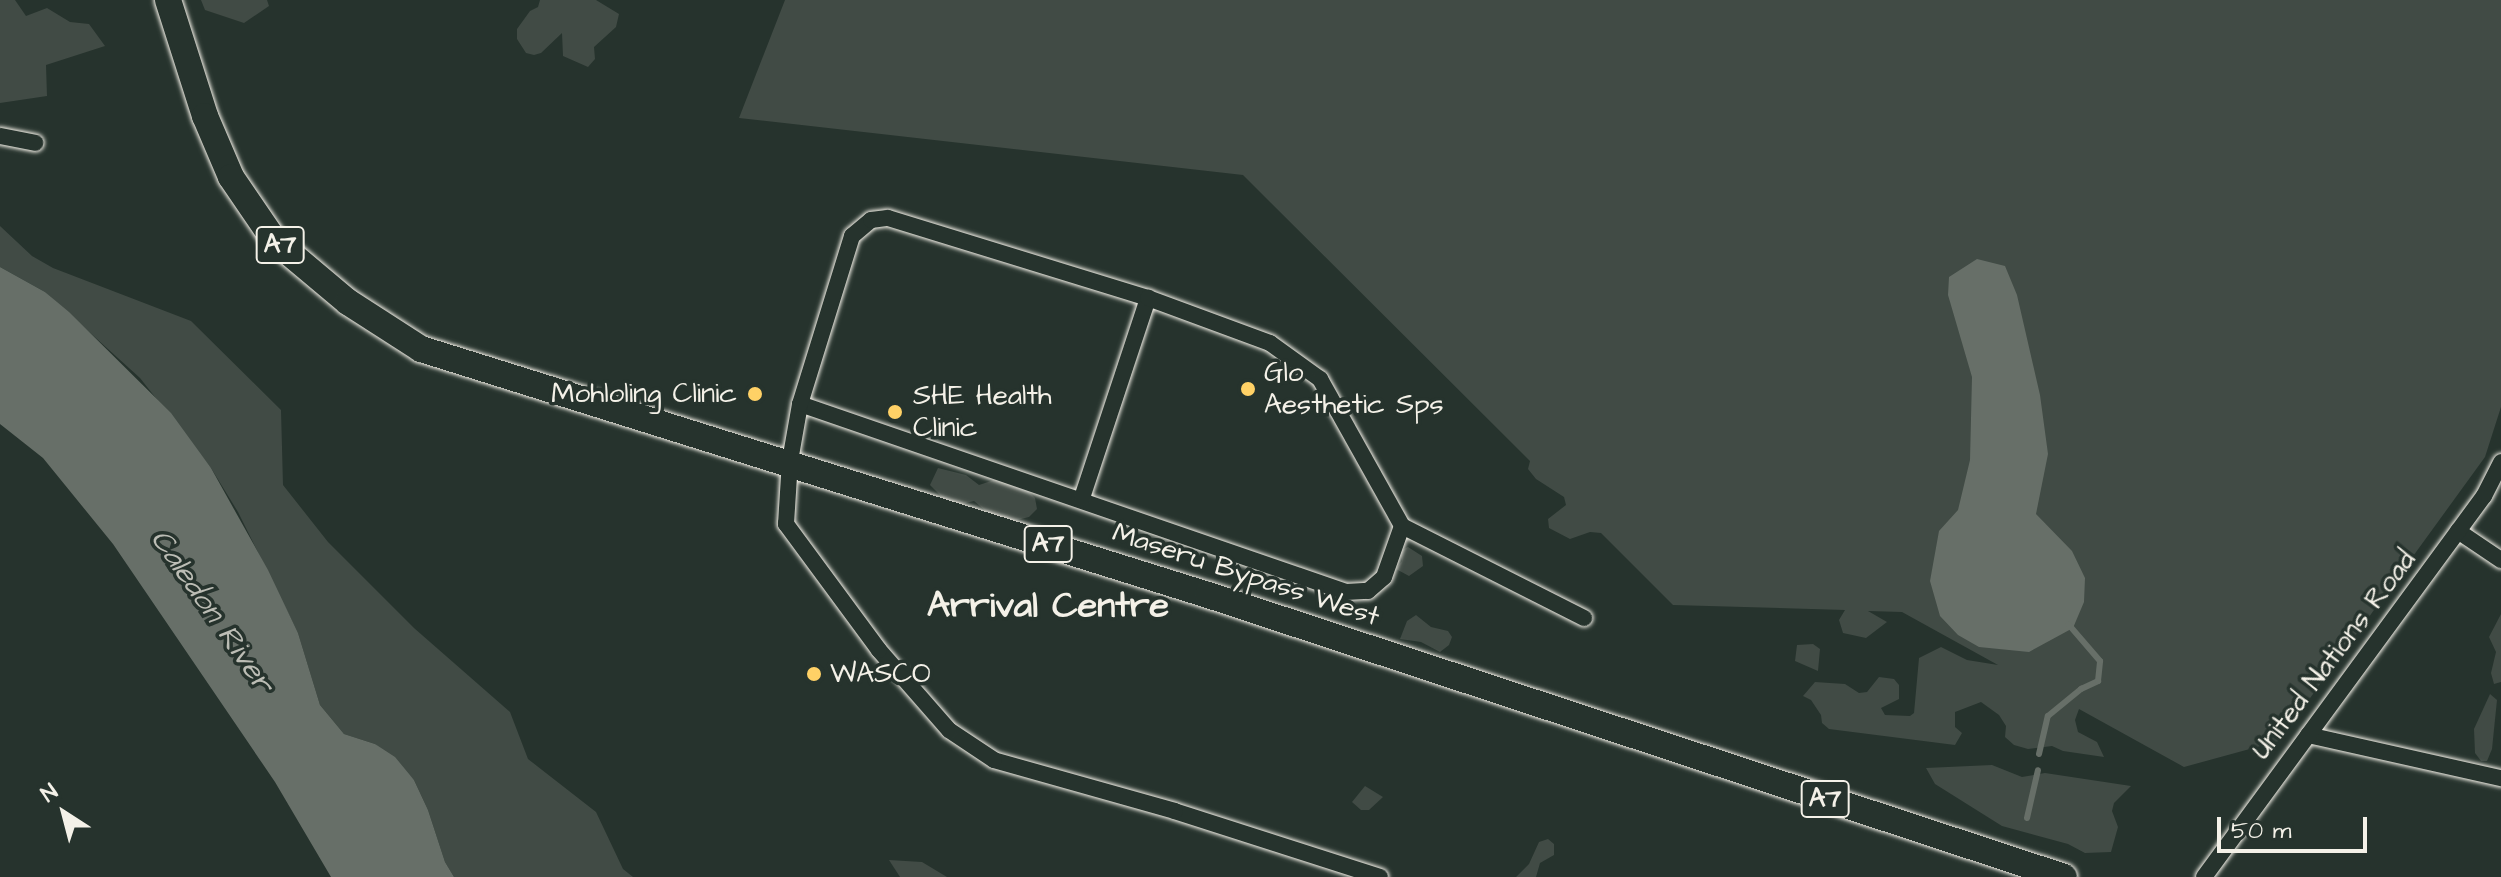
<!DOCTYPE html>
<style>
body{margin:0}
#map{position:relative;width:2501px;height:877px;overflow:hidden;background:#26332d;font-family:"Architects Daughter",sans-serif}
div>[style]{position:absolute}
.green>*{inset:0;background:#414b45}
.water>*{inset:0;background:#676f68}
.stream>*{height:6px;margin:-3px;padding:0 3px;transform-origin:3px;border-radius:3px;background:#676f68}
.roads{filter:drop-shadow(0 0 2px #f4f1e8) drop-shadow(0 0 2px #f4f1e8)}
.street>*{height:16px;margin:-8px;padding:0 8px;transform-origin:8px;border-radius:8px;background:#26332d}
.primary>*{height:26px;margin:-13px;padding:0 13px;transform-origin:13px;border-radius:13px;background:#26332d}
.dots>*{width:22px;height:22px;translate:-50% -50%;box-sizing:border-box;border:4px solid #26332d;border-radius:50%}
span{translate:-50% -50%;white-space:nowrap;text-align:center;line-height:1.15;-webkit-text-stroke:7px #26332d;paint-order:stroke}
.shield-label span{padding:2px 6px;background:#26332d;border:2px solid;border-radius:6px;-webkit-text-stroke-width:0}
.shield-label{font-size:26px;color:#f4f1e8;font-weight:700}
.poi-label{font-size:28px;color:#f4f1e8}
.left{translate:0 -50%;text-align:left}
.right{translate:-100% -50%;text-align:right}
.street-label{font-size:28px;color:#f4f1e8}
.water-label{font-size:30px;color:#bcbdb5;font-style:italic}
.district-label{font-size:36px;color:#f4f1e8;font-weight:700}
.north{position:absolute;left:24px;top:773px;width:80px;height:80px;-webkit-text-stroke:6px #26332d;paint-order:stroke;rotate:324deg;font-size:22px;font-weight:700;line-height:32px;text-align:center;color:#f4f1e8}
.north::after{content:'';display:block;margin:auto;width:28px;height:36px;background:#f4f1e8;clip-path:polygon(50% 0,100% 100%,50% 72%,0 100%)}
.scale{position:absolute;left:2217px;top:817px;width:150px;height:36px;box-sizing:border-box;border:4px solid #f4f1e8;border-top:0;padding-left:10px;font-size:24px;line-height:28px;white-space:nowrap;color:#f4f1e8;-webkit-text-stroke:6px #26332d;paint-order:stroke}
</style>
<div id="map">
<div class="green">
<i style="clip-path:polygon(0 0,15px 0,26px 16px,47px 8px,70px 22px,89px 24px,105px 46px,46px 65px,47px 96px,0 103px)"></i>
<i style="clip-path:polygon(201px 0,267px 0,269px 6px,244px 23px,205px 10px)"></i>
<i style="clip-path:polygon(540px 0,596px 0,619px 14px,616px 27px,594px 47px,595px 59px,588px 67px,563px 56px,562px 33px,541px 53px,534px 55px,526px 53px,517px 39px,517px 29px,530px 11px,538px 7px)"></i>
<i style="clip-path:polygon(785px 0,2501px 0,2501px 407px,2485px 457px,2279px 741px,2184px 767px,2079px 709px,2075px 720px,2078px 732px,2097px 742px,2104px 757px,2063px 751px,2052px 746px,2028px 749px,2014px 745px,2005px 737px,2006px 726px,1999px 715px,1981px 702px,1955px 712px,1955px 727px,1962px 733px,1955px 745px,1829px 729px,1822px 723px,1821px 715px,1811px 700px,1803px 696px,1815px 682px,1845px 684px,1859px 693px,1867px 692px,1879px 677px,1894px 679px,1899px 685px,1899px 699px,1881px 708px,1885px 715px,1910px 716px,1914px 713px,1919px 658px,1941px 647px,1967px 660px,1998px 665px,1902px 612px,1868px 611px,1887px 622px,1866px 638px,1843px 633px,1839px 620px,1845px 610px,1673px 605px,1601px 533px,1590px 532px,1570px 539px,1549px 528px,1548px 519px,1566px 505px,1564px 497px,1536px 479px,1528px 469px,1530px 461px,1243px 175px,739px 118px)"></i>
<i style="clip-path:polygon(0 226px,32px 256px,53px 268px,191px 321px,281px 410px,283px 485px,328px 542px,414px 628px,510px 712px,528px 759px,596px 812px,623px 869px,633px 877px,454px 877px,445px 862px,428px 810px,414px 780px,375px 744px,344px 734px,320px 705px,298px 633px,238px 512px,211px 468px,140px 378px,45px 292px,0 267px)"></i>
<i style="clip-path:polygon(938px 468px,966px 475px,979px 485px,1003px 477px,1018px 481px,1035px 498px,1037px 509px,1029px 517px,1001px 524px,974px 501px,958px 505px,944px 499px,930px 485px)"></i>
<i style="clip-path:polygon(1408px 547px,1422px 556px,1423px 566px,1409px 576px,1396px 569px,1402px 561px,1400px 551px)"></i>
<i style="clip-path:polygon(2501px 614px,2501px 682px,2494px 684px,2491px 673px,2496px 652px,2489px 637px)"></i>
<i style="clip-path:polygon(1416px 615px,1431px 627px,1448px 631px,1452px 637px,1449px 645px,1440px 652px,1421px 642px,1400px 639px,1407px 621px)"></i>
<i style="clip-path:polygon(1813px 644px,1820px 649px,1818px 671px,1795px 661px,1797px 645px)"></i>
<i style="clip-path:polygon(2490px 694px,2497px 700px,2492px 749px,2487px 761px,2481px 761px,2475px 753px,2474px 729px)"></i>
<i style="clip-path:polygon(1992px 765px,2022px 777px,2045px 773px,2131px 786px,2114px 803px,2112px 811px,2118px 827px,2111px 852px,2085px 853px,2068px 844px,2002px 826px,1935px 784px,1926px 768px)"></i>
<i style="clip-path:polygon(1365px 786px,1383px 797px,1369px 810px,1361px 810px,1352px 802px)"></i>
<i style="clip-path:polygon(1548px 839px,1554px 844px,1554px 855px,1540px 863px,1536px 877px,1516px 877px,1529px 864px,1539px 842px)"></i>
<i style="clip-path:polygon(889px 860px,922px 862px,947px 877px,900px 877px)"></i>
</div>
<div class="water">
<i style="clip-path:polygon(1977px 259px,2005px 266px,2017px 295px,2040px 395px,2048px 454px,2036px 514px,2072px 551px,2085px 578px,2084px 602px,2073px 628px,2029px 652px,1979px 647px,1958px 635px,1940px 616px,1930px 581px,1939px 531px,1958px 510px,1970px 460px,1972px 377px,1948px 295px,1949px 277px)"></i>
<i style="clip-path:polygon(0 267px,45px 292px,69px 312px,171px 413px,211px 468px,268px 570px,298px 633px,320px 705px,344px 734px,375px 744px,395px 757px,414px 780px,428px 810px,445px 862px,454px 877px,331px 877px,275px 782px,113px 544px,43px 458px,0 424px)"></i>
</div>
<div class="stream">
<i style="left:2039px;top:754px;width:39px;rotate:-77deg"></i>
<i style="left:2048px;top:716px;width:43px;rotate:-39.3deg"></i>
<i style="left:2081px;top:689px;width:19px;rotate:-25deg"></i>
<i style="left:2098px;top:681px;width:20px;rotate:-84deg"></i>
<i style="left:2100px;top:661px;width:48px;rotate:-130.7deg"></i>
<i style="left:2027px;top:818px;width:49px;rotate:-77.1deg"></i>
</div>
<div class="roads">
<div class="street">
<i style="left:0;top:136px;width:36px;rotate:11deg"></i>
<i style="left:800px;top:404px;width:577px;rotate:19deg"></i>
<i style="left:1346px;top:592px;width:22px;rotate:-3deg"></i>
<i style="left:1368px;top:591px;width:21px;rotate:-41deg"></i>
<i style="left:1384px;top:577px;width:54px;rotate:-70.6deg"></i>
<i style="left:1082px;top:498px;width:211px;rotate:-71.7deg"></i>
<i style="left:2458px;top:531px;width:52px;rotate:34deg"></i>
<i style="left:2308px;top:735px;width:198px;rotate:12.6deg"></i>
<i style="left:1380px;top:877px;width:215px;rotate:-162.2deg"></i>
<i style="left:1175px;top:811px;width:188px;rotate:-164.3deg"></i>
<i style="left:994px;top:760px;width:54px;rotate:-146.3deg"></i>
<i style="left:949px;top:730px;width:106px;rotate:-131.2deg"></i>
<i style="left:879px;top:650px;width:157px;rotate:-126.4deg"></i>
<i style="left:786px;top:524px;width:63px;rotate:-86.4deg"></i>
<i style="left:790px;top:461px;width:58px;rotate:-80deg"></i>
<i style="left:800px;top:404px;width:176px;rotate:-72.8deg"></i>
<i style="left:852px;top:236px;width:25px;rotate:-40deg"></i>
<i style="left:871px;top:220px;width:17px;rotate:-7deg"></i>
<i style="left:888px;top:218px;width:272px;rotate:17.1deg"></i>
<i style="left:1148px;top:298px;width:130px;rotate:20.2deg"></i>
<i style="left:1270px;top:343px;width:62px;rotate:35.8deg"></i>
<i style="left:1320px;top:379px;width:168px;rotate:60.8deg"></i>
<i style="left:1402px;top:526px;width:204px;rotate:26.8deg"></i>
<i style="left:2204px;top:877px;width:473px;rotate:-53.7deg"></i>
<i style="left:2484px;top:496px;width:38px;rotate:-63deg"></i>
</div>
<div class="primary">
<i style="left:168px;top:0;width:122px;rotate:72.3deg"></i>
<i style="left:205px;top:116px;width:66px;rotate:66.9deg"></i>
<i style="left:231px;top:177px;width:76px;rotate:55.7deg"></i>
<i style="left:274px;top:240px;width:97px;rotate:40deg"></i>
<i style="left:348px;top:302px;width:87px;rotate:32.8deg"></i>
<i style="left:421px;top:349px;width:825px;rotate:17.36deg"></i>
<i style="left:1208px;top:595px;width:901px;rotate:18.23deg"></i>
</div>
</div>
<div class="dots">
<i style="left:1248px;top:389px;background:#ffd166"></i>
<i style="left:755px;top:394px;background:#ffd166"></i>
<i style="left:895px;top:412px;background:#ffd166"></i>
<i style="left:814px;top:674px;background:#ffd166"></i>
</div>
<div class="shield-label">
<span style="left:280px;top:245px">A7</span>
<span style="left:1048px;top:544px">A7</span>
<span style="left:1825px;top:799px">A7</span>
</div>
<div class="poi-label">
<span class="left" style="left:1264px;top:389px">Glo<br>Aesthetic Sps</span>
<span class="right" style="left:737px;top:394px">Mohloling Clinic</span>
<span class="left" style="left:913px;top:412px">SHE Health<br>Clinic</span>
<span class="left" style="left:830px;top:674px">WASCO</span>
</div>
<div class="street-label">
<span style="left:1246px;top:575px;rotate:18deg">Maseru Bypass West</span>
<span style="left:2334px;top:655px;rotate:-53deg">United Nations Road</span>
</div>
<div class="water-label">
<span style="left:212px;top:611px;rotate:55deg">Caledon River</span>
</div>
<div class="district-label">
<span style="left:1048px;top:606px">Arrival Centre</span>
</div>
<div class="north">N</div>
<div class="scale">50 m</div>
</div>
